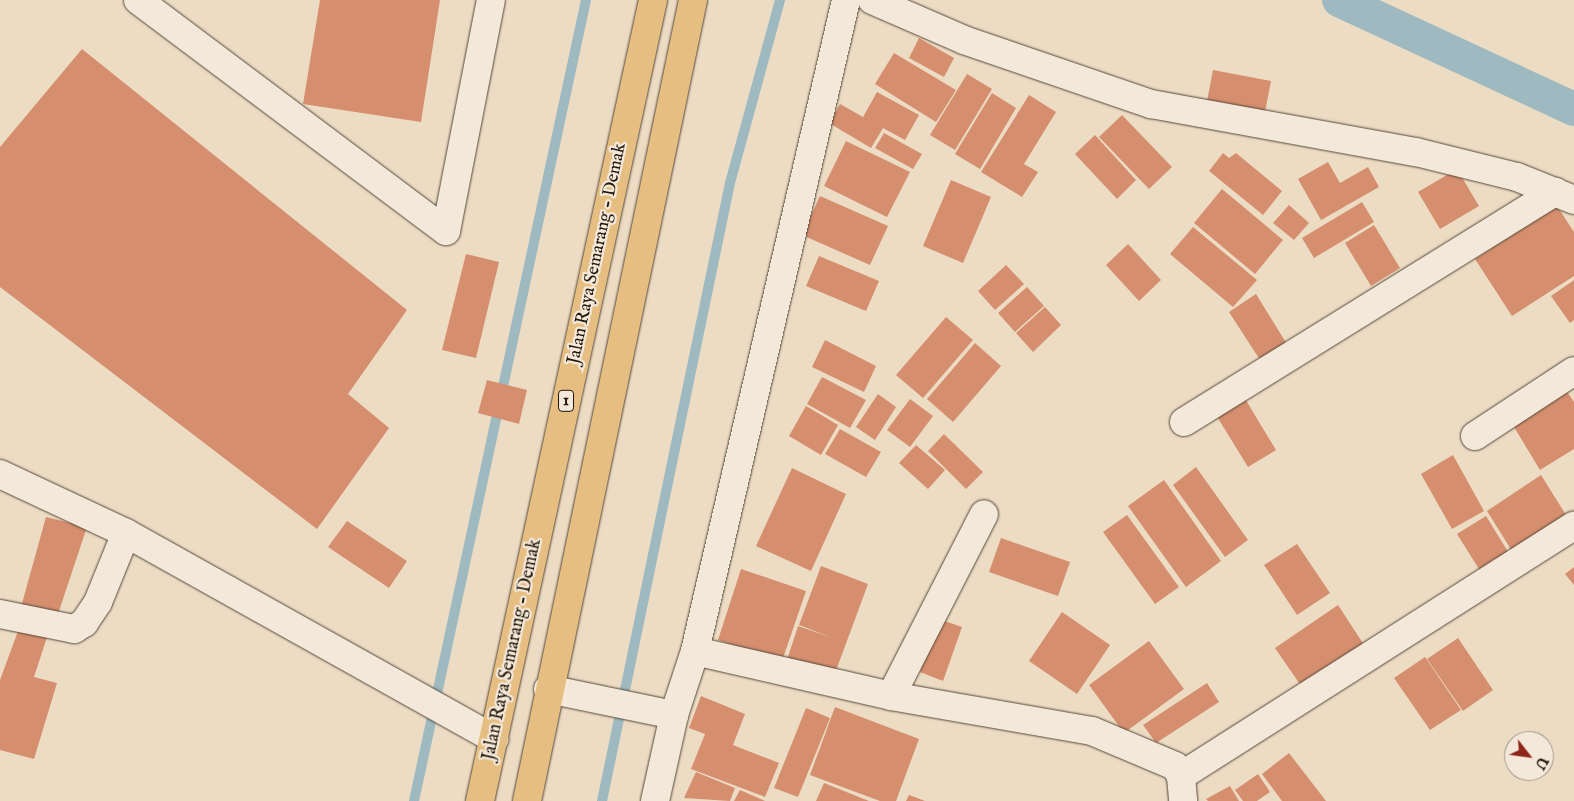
<!DOCTYPE html>
<style>
body{margin:0}
#map{position:relative;width:1574px;height:801px;overflow:hidden;background:#eddcc4;font-family:"IM FELL English",serif}
div>[style]{position:absolute}
.stream>*{height:10px;margin:-5px;padding:0 5px;transform-origin:5px;border-radius:5px;background:#9eb9bf}
.canal>*{height:34px;margin:-17px;padding:0 17px;transform-origin:17px;border-radius:17px;background:#9eb9bf}
.building>*{inset:0;background:#d58e6e}
.roads{filter:drop-shadow(0 0 1px #544838) drop-shadow(0 0 1px #544838)}
.minor>*{height:28px;margin:-14px;padding:0 14px;transform-origin:14px;border-radius:14px;background:#f3e8d9}
.highway>*{height:28px;margin:-14px;padding:0 14px;transform-origin:14px;border-radius:14px;background:#e6be82}
span{translate:-50% -50%;white-space:nowrap;text-align:center;line-height:1.15;-webkit-text-stroke:4.5px #f3e8d9;paint-order:stroke}
.shield-label span{padding:1px 4px;background:#f3e8d9;border:1px solid;border-radius:4px;-webkit-text-stroke-width:0}
.shield-label{font-size:16px;color:#211709;font-weight:700}
.street-label{font-size:18px;color:#211709}
.north{position:absolute;left:1504px;top:731px;width:50px;height:50px;box-sizing:border-box;background:#f3e8d9;border:1px solid #9f9486;border-radius:50%;rotate:120deg;font-size:14px;font-weight:700;line-height:20px;text-align:center;color:#211709}
.north::after{content:'';display:block;margin:auto;width:18px;height:22px;background:#8f2418;clip-path:polygon(50% 0,100% 100%,50% 72%,0 100%)}
</style>
<div id="map">
<div class="stream">
<i style="left:414px;top:801px;width:819px;rotate:-77.88deg"></i>
<i style="left:602px;top:801px;width:631px;rotate:-78.3deg"></i>
<i style="left:730px;top:183px;width:190px;rotate:-74.7deg"></i>
</div>
<div class="canal">
<i style="left:1339px;top:0;width:259px;rotate:24.9deg"></i>
</div>
<div class="building">
<i style="clip-path:polygon(320px 0,440px 0,421px 122px,303px 104px)"></i>
<i style="clip-path:polygon(919px 38px,954px 58px,944px 77px,909px 58px)"></i>
<i style="clip-path:polygon(82px 49px,407px 310px,348px 394px,389px 428px,317px 529px,0 287px,0 147px)"></i>
<i style="clip-path:polygon(894px 53px,956px 90px,936px 122px,875px 84px)"></i>
<i style="clip-path:polygon(1213px 70px,1271px 81px,1265px 112px,1207px 101px)"></i>
<i style="clip-path:polygon(967px 74px,992px 89px,955px 150px,930px 135px)"></i>
<i style="clip-path:polygon(877px 92px,919px 115px,905px 140px,883px 128px,871px 148px,829px 123px,840px 104px,863px 117px)"></i>
<i style="clip-path:polygon(992px 93px,1016px 108px,980px 169px,955px 154px)"></i>
<i style="clip-path:polygon(1029px 95px,1056px 112px,1024px 164px,1038px 172px,1022px 197px,981px 172px)"></i>
<i style="clip-path:polygon(1122px 115px,1172px 167px,1149px 189px,1099px 137px)"></i>
<i style="clip-path:polygon(884px 133px,922px 154px,913px 169px,875px 148px)"></i>
<i style="clip-path:polygon(1095px 135px,1136px 180px,1117px 199px,1075px 154px)"></i>
<i style="clip-path:polygon(846px 141px,910px 172px,887px 217px,824px 186px)"></i>
<i style="clip-path:polygon(1223px 153px,1229px 158px,1236px 153px,1282px 191px,1263px 215px,1209px 171px)"></i>
<i style="clip-path:polygon(1328px 162px,1340px 183px,1368px 167px,1379px 187px,1321px 220px,1298px 179px)"></i>
<i style="clip-path:polygon(1457px 169px,1479px 206px,1440px 229px,1418px 192px)"></i>
<i style="clip-path:polygon(951px 180px,991px 197px,963px 263px,923px 246px)"></i>
<i style="clip-path:polygon(1222px 189px,1283px 240px,1255px 274px,1194px 223px)"></i>
<i style="clip-path:polygon(820px 196px,888px 226px,870px 265px,802px 235px)"></i>
<i style="clip-path:polygon(1362px 202px,1374px 222px,1314px 258px,1302px 238px)"></i>
<i style="clip-path:polygon(1289px 205px,1309px 223px,1294px 240px,1273px 223px)"></i>
<i style="clip-path:polygon(1557px 206px,1574px 232px,1574px 276px,1512px 316px,1475px 259px)"></i>
<i style="clip-path:polygon(1374px 225px,1400px 268px,1371px 286px,1345px 243px)"></i>
<i style="clip-path:polygon(1193px 227px,1257px 280px,1233px 307px,1170px 254px)"></i>
<i style="clip-path:polygon(1128px 244px,1161px 280px,1139px 301px,1106px 265px)"></i>
<i style="clip-path:polygon(466px 254px,499px 262px,476px 358px,442px 350px)"></i>
<i style="clip-path:polygon(819px 256px,879px 281px,866px 311px,806px 286px)"></i>
<i style="clip-path:polygon(1006px 265px,1024px 284px,995px 310px,978px 291px)"></i>
<i style="clip-path:polygon(1574px 280px,1574px 320px,1570px 323px,1551px 296px)"></i>
<i style="clip-path:polygon(1027px 287px,1044px 306px,1015px 332px,998px 313px)"></i>
<i style="clip-path:polygon(1256px 294px,1290px 349px,1264px 366px,1229px 312px)"></i>
<i style="clip-path:polygon(1045px 307px,1061px 325px,1033px 352px,1016px 333px)"></i>
<i style="clip-path:polygon(946px 317px,973px 340px,923px 398px,896px 375px)"></i>
<i style="clip-path:polygon(825px 340px,876px 366px,864px 392px,812px 367px)"></i>
<i style="clip-path:polygon(975px 343px,1001px 366px,953px 422px,927px 399px)"></i>
<i style="clip-path:polygon(822px 377px,866px 400px,850px 428px,807px 404px)"></i>
<i style="clip-path:polygon(487px 380px,527px 390px,519px 424px,478px 413px)"></i>
<i style="clip-path:polygon(1565px 389px,1574px 402px,1574px 449px,1540px 470px,1511px 422px)"></i>
<i style="clip-path:polygon(878px 394px,896px 407px,875px 440px,856px 427px)"></i>
<i style="clip-path:polygon(1244px 397px,1276px 450px,1248px 467px,1216px 415px)"></i>
<i style="clip-path:polygon(910px 399px,933px 416px,910px 447px,887px 430px)"></i>
<i style="clip-path:polygon(806px 406px,838px 425px,821px 455px,789px 436px)"></i>
<i style="clip-path:polygon(840px 429px,881px 452px,866px 477px,825px 454px)"></i>
<i style="clip-path:polygon(944px 434px,983px 472px,966px 489px,928px 451px)"></i>
<i style="clip-path:polygon(916px 445px,945px 470px,928px 489px,899px 463px)"></i>
<i style="clip-path:polygon(1453px 455px,1484px 511px,1452px 529px,1421px 474px)"></i>
<i style="clip-path:polygon(1196px 467px,1248px 540px,1225px 557px,1173px 485px)"></i>
<i style="clip-path:polygon(792px 468px,846px 494px,811px 571px,756px 546px)"></i>
<i style="clip-path:polygon(1541px 475px,1571px 523px,1517px 559px,1487px 511px)"></i>
<i style="clip-path:polygon(1164px 480px,1221px 561px,1186px 587px,1128px 506px)"></i>
<i style="clip-path:polygon(1127px 515px,1179px 587px,1155px 604px,1103px 532px)"></i>
<i style="clip-path:polygon(1486px 516px,1513px 560px,1484px 577px,1457px 534px)"></i>
<i style="clip-path:polygon(46px 517px,87px 527px,56px 620px,21px 607px)"></i>
<i style="clip-path:polygon(347px 521px,407px 561px,389px 588px,328px 547px)"></i>
<i style="clip-path:polygon(1001px 538px,1070px 562px,1058px 596px,989px 572px)"></i>
<i style="clip-path:polygon(1297px 544px,1330px 593px,1297px 615px,1264px 565px)"></i>
<i style="clip-path:polygon(821px 566px,868px 584px,834px 676px,787px 660px,798px 626px,833px 638px,799px 625px)"></i>
<i style="clip-path:polygon(1574px 567px,1574px 585px,1565px 574px)"></i>
<i style="clip-path:polygon(741px 569px,806px 591px,782px 661px,718px 640px)"></i>
<i style="clip-path:polygon(1338px 605px,1368px 651px,1306px 693px,1275px 648px)"></i>
<i style="clip-path:polygon(1062px 612px,1110px 645px,1077px 694px,1029px 661px)"></i>
<i style="clip-path:polygon(939px 619px,962px 627px,943px 681px,920px 672px)"></i>
<i style="clip-path:polygon(21px 623px,49px 631px,34px 677px,57px 683px,34px 759px,0 750px,0 680px)"></i>
<i style="clip-path:polygon(1458px 638px,1493px 690px,1463px 711px,1427px 659px)"></i>
<i style="clip-path:polygon(1149px 641px,1184px 689px,1124px 733px,1089px 685px)"></i>
<i style="clip-path:polygon(1425px 657px,1461px 710px,1430px 730px,1394px 678px)"></i>
<i style="clip-path:polygon(1207px 683px,1219px 702px,1156px 743px,1143px 725px)"></i>
<i style="clip-path:polygon(701px 696px,745px 714px,733px 745px,779px 763px,765px 797px,691px 769px,705px 734px,689px 728px)"></i>
<i style="clip-path:polygon(835px 707px,919px 739px,896px 801px,880px 801px,810px 775px)"></i>
<i style="clip-path:polygon(806px 708px,830px 718px,798px 797px,774px 788px)"></i>
<i style="clip-path:polygon(1289px 753px,1326px 801px,1282px 801px,1262px 774px)"></i>
<i style="clip-path:polygon(696px 772px,735px 788px,730px 801px,684px 798px)"></i>
<i style="clip-path:polygon(1258px 774px,1270px 792px,1257px 801px,1243px 801px,1235px 790px)"></i>
<i style="clip-path:polygon(824px 783px,869px 801px,816px 801px)"></i>
<i style="clip-path:polygon(1230px 786px,1239px 801px,1208px 801px,1206px 799px)"></i>
<i style="clip-path:polygon(740px 790px,765px 801px,734px 801px)"></i>
<i style="clip-path:polygon(909px 795px,925px 801px,906px 801px)"></i>
</div>
<div class="roads">
<div class="minor">
<i style="left:138px;top:0;width:385px;rotate:36.9deg"></i>
<i style="left:446px;top:231px;width:235px;rotate:-79deg"></i>
<i style="left:872px;top:0;width:100px;rotate:23.5deg"></i>
<i style="left:964px;top:40px;width:198px;rotate:18.9deg"></i>
<i style="left:1151px;top:104px;width:269px;rotate:10.3deg"></i>
<i style="left:1416px;top:152px;width:104px;rotate:13.9deg"></i>
<i style="left:1517px;top:177px;width:61px;rotate:22deg"></i>
<i style="left:1184px;top:422px;width:437px;rotate:-31.8deg"></i>
<i style="left:1475px;top:436px;width:118px;rotate:-33.3deg"></i>
<i style="left:0;top:474px;width:139px;rotate:25.1deg"></i>
<i style="left:126px;top:533px;width:422px;rotate:29.2deg"></i>
<i style="left:0;top:614px;width:76px;rotate:11.5deg"></i>
<i style="left:74px;top:629px;width:12px;rotate:-31deg"></i>
<i style="left:84px;top:623px;width:25px;rotate:-56deg"></i>
<i style="left:98px;top:602px;width:74px;rotate:-67.9deg"></i>
<i style="left:695px;top:651px;width:201px;rotate:12.9deg"></i>
<i style="left:891px;top:696px;width:204px;rotate:9.9deg"></i>
<i style="left:1092px;top:731px;width:90px;rotate:22.9deg"></i>
<i style="left:1175px;top:766px;width:12px;rotate:59deg"></i>
<i style="left:1181px;top:776px;width:25px;rotate:85deg"></i>
<i style="left:548px;top:689px;width:129px;rotate:11.7deg"></i>
<i style="left:891px;top:696px;width:204px;rotate:-62.9deg"></i>
<i style="left:1181px;top:776px;width:466px;rotate:-32.5deg"></i>
<i style="left:655px;top:801px;width:88px;rotate:-77.5deg"></i>
<i style="left:674px;top:715px;width:67px;rotate:-71.8deg"></i>
<i style="left:695px;top:651px;width:668px;rotate:-76.94deg"></i>
</div>
<div class="highway">
<i style="left:480px;top:801px;width:819px;rotate:-77.81deg"></i>
<i style="left:527px;top:801px;width:818px;rotate:-78.29deg"></i>
</div>
</div>
<div class="shield-label">
<span style="left:566px;top:401px">1</span>
</div>
<div class="street-label">
<span style="left:598px;top:254px;rotate:-78deg">Jalan Raya Semarang - Demak</span>
<span style="left:513px;top:650px;rotate:-78deg">Jalan Raya Semarang - Demak</span>
</div>
<div class="north">U</div>
</div>
